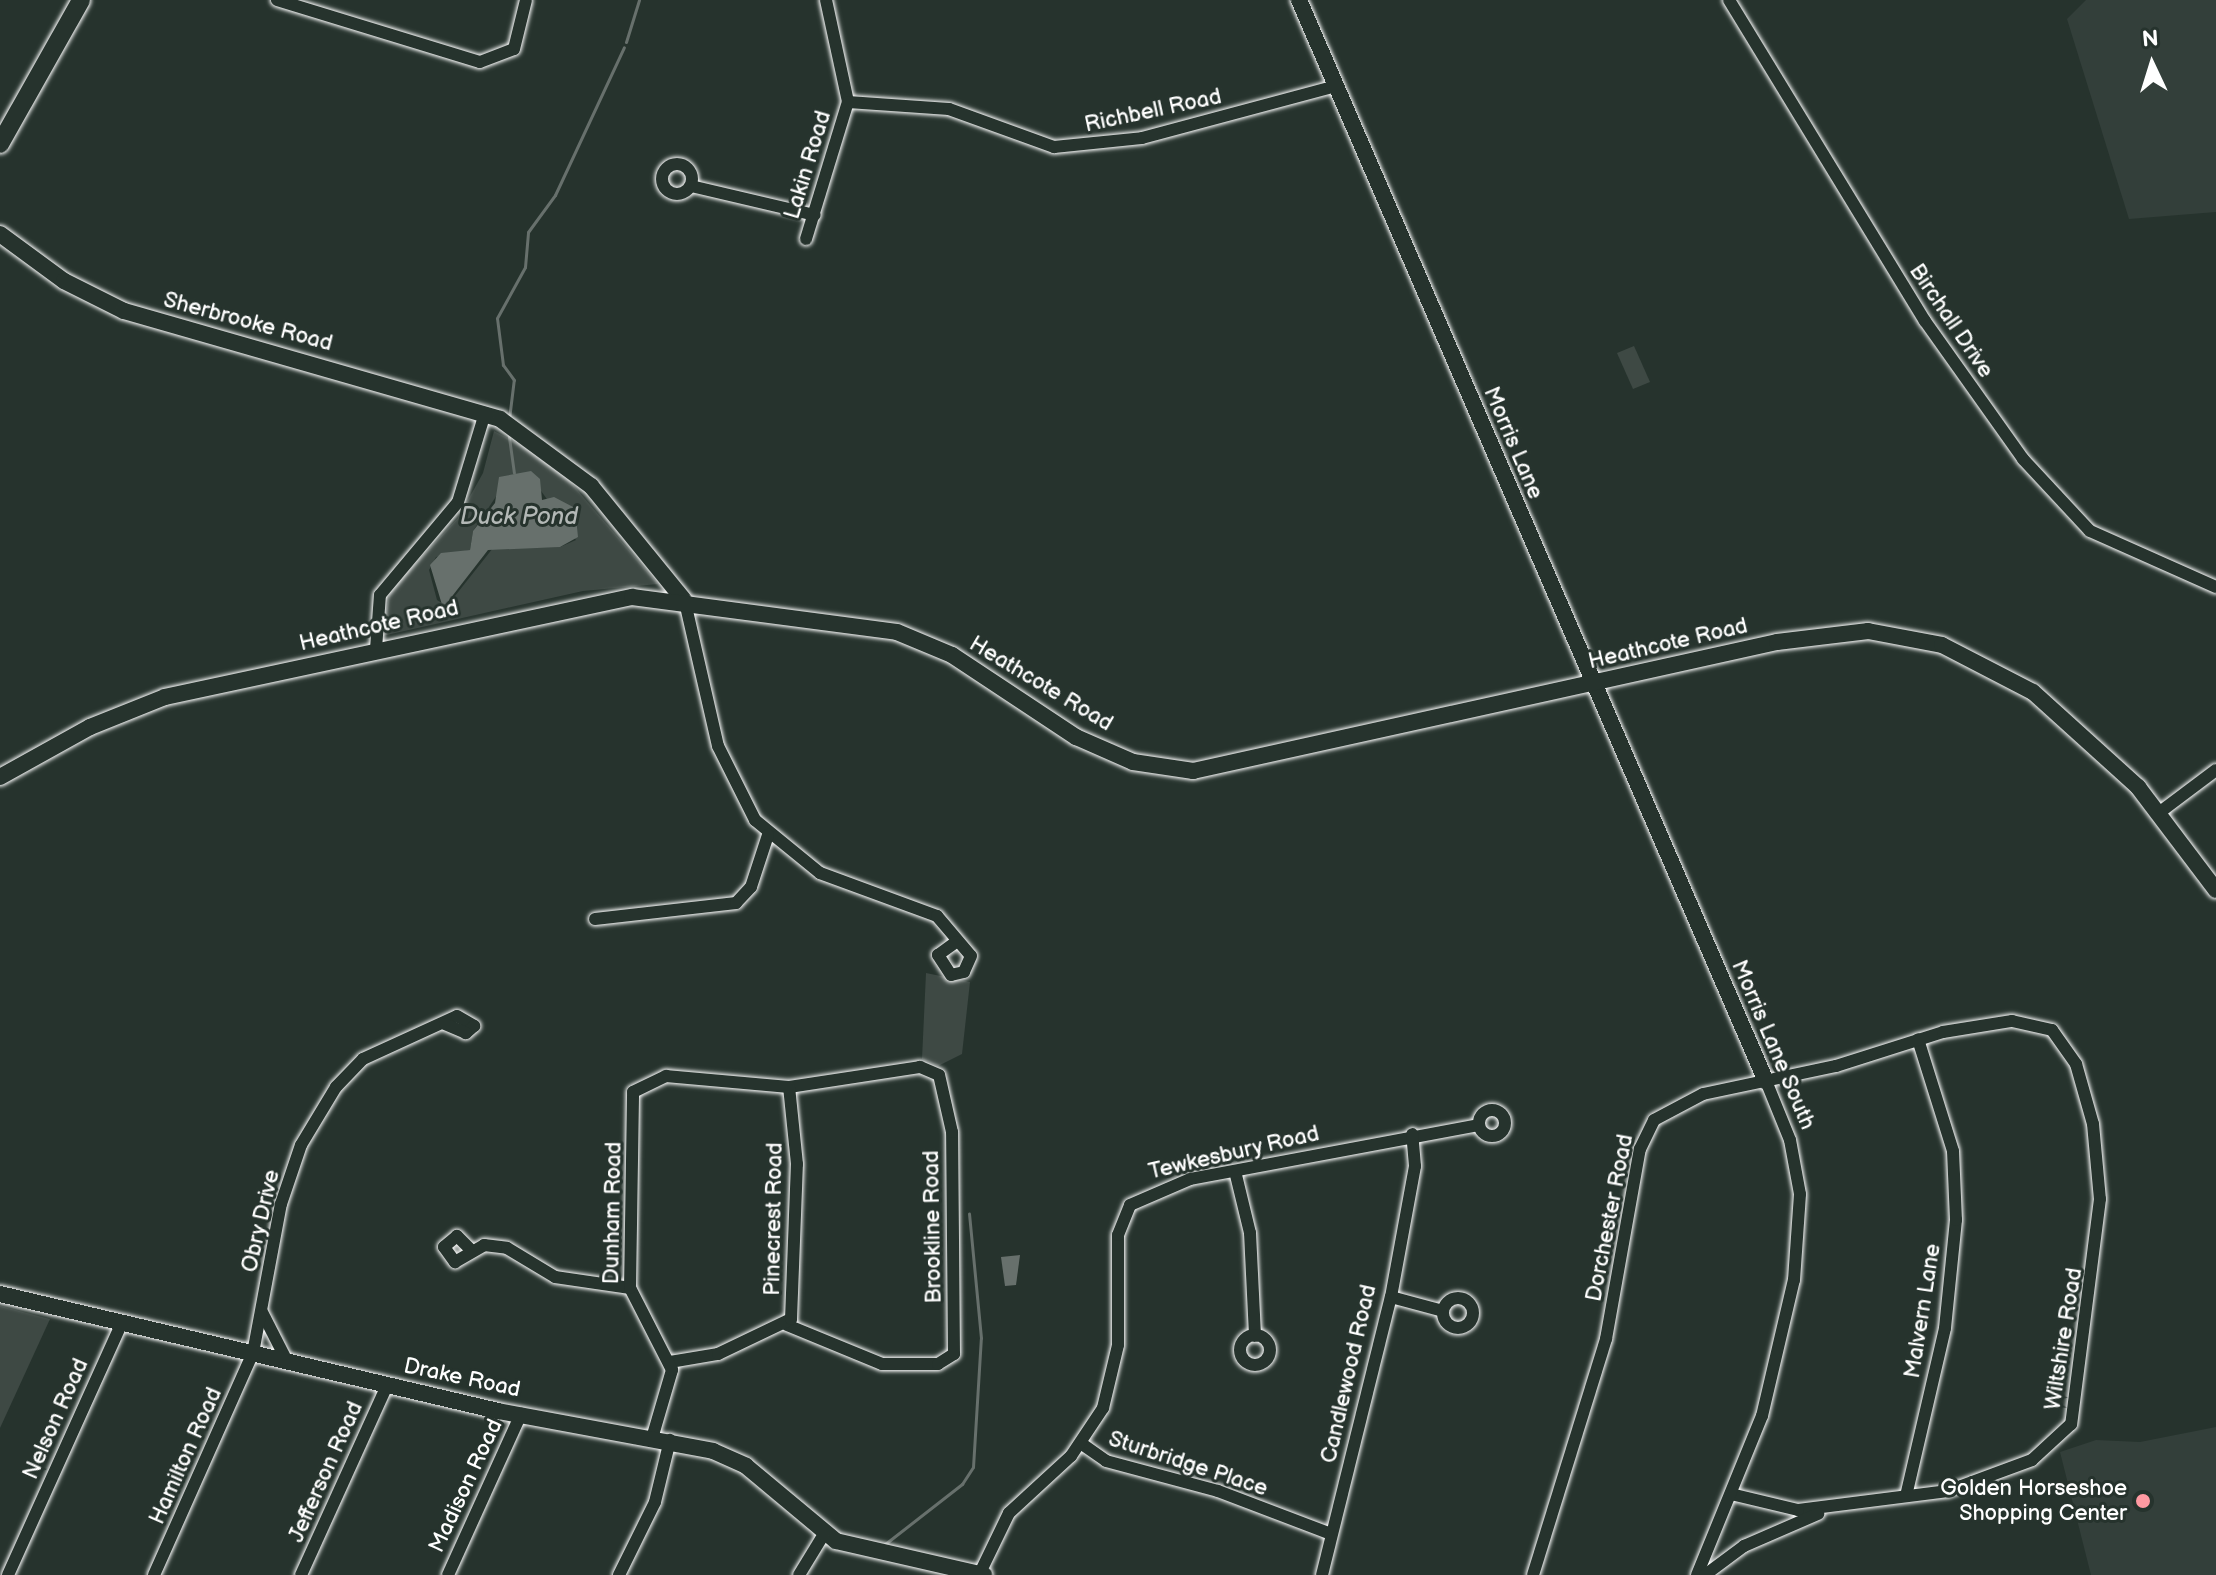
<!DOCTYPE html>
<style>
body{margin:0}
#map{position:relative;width:2216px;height:1575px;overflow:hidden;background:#26332d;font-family:"Balsamiq Sans",sans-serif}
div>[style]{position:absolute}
.built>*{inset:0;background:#333f3a}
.green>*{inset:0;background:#3e4944}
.water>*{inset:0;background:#67706c}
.stream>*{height:3px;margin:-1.5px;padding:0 1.5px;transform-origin:1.5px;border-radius:1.5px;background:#67706c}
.roads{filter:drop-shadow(0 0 2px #fff) drop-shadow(0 0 2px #fff)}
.street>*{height:12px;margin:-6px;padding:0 6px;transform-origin:6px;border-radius:6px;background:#26332d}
.street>.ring{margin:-6px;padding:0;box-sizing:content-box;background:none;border:12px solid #26332d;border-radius:50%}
.secondary>*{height:16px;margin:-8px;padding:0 8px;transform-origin:8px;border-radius:8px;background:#26332d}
.primary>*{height:18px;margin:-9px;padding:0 9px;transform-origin:9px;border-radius:9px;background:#26332d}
.dots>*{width:22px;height:22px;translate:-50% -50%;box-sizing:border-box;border:4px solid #26332d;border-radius:50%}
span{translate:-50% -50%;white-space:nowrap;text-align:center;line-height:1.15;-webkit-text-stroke:6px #26332d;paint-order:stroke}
.street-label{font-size:22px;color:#fff}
.poi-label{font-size:22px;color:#fff}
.right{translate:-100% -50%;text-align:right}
.water-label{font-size:24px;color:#b3b8b6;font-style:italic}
.north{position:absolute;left:2112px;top:24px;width:80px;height:80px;-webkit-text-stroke:6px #26332d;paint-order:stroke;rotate:356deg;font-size:22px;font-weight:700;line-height:32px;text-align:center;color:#fff}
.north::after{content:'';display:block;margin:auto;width:28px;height:36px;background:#fff;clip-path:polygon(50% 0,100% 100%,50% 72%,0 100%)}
</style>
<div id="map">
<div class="built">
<i style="clip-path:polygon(2086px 0,2216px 0,2216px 212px,2129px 219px,2067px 19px)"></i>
<i style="clip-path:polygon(2216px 1427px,2216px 1575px,2091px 1575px,2060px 1452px,2096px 1440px,2140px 1442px)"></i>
</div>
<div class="green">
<i style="clip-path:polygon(1634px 346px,1650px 382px,1633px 389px,1617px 353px)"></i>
<i style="clip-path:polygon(evenodd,494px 431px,554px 463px,658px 584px,583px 591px,382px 636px,390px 591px,458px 518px,483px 473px,494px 431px,539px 488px,576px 540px,560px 547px,493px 548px,447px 606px,437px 600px,429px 570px,436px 557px,470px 550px,473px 531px,497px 495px,539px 488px)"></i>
<i style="clip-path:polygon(926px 973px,970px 982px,962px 1054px,938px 1066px,922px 1059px)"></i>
<i style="clip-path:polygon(0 1306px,50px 1319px,0 1428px)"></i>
</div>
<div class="water">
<i style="clip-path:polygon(531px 471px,540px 479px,542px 500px,554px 497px,575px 508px,578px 537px,560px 547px,488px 550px,443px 608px,430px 565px,441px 553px,470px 550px,473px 531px,495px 503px,499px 477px)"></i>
<i style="clip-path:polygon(1020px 1255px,1016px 1285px,1005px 1286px,1001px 1257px)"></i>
</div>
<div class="stream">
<i style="left:626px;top:42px;width:44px;rotate:-72.8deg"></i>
<i style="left:509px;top:419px;width:39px;rotate:-83deg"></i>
<i style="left:514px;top:380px;width:19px;rotate:-126deg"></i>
<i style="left:503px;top:365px;width:47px;rotate:-97.3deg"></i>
<i style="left:497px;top:318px;width:58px;rotate:-61.2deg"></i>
<i style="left:525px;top:267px;width:35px;rotate:-85deg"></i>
<i style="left:528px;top:232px;width:46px;rotate:-53.9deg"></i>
<i style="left:555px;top:195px;width:163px;rotate:-65deg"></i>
<i style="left:508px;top:430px;width:43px;rotate:82.1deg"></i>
<i style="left:885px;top:1544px;width:98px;rotate:-37.9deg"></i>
<i style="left:962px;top:1484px;width:20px;rotate:-57deg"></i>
<i style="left:973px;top:1467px;width:129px;rotate:-86.5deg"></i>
<i style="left:981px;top:1338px;width:125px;rotate:-95.5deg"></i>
</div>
<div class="roads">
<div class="street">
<i style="left:277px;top:0;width:212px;rotate:17deg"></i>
<i style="left:480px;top:62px;width:36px;rotate:-21deg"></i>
<i style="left:514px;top:49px;width:50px;rotate:-76.2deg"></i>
<i style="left:826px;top:0;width:104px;rotate:77.8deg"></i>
<i style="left:848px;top:102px;width:101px;rotate:4deg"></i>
<i style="left:949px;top:109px;width:112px;rotate:19.9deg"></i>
<i style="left:1054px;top:147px;width:88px;rotate:-5.8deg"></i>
<i style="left:1142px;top:138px;width:201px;rotate:-15deg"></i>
<i style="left:1729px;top:0;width:376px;rotate:58.6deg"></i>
<i style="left:1925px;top:321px;width:169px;rotate:54.6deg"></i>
<i style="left:2023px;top:459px;width:98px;rotate:47.1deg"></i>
<i style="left:2090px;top:531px;width:138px;rotate:24deg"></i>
<i class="ring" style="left:662px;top:164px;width:18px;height:18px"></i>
<i style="left:691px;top:186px;width:127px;rotate:13.2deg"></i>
<i style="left:806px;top:239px;width:143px;rotate:-73deg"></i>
<i style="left:685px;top:602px;width:148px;rotate:77.1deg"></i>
<i style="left:718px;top:746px;width:83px;rotate:63.4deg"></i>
<i style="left:755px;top:820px;width:84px;rotate:39.2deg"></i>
<i style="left:820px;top:873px;width:125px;rotate:20.2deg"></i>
<i style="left:937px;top:916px;width:52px;rotate:49.6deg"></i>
<i style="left:971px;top:956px;width:17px;rotate:114deg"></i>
<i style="left:964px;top:972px;width:13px;rotate:167deg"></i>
<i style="left:951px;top:975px;width:24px;rotate:-123deg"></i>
<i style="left:938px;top:955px;width:22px;rotate:-36deg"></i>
<i style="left:376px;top:649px;width:54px;rotate:-85.8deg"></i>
<i style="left:380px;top:595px;width:121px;rotate:-50deg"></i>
<i style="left:458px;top:502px;width:93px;rotate:-73.1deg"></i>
<i style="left:2160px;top:812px;width:70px;rotate:-36.9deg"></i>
<i style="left:595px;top:919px;width:142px;rotate:-6.5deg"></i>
<i style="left:736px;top:903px;width:22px;rotate:-47deg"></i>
<i style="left:751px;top:887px;width:55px;rotate:-71.9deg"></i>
<i class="ring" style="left:1479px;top:1110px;width:14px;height:14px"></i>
<i style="left:1235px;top:1171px;width:64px;rotate:76.4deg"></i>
<i style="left:1250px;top:1233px;width:103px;rotate:87.2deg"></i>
<i style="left:471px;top:1250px;width:20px;rotate:-135deg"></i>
<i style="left:457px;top:1236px;width:17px;rotate:140deg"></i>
<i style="left:444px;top:1247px;width:19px;rotate:54deg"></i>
<i style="left:455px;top:1262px;width:34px;rotate:-30deg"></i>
<i style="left:484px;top:1245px;width:23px;rotate:7deg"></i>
<i style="left:507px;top:1248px;width:56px;rotate:31.1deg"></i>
<i style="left:555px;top:1277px;width:76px;rotate:8.3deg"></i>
<i style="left:1391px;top:1297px;width:54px;rotate:15.1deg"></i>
<i class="ring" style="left:1443px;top:1298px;width:18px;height:18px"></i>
<i style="left:262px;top:1312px;width:55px;rotate:63deg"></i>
<i style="left:787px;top:1325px;width:103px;rotate:22.3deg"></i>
<i style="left:882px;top:1364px;width:56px"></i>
<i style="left:938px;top:1364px;width:19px;rotate:-32deg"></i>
<i style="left:954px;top:1354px;width:222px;rotate:-90.5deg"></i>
<i style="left:952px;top:1132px;width:58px;rotate:-102.8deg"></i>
<i style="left:939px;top:1075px;width:21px;rotate:-157deg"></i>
<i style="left:920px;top:1067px;width:133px;rotate:171.3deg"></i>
<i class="ring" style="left:1240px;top:1335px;width:18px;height:18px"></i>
<i style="left:670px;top:1362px;width:49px;rotate:-9.5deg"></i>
<i style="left:718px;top:1354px;width:81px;rotate:-25.6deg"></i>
<i style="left:791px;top:1319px;width:155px;rotate:-87.8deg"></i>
<i style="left:797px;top:1164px;width:77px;rotate:-95.9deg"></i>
<i style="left:653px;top:1435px;width:68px;rotate:-73.7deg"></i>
<i style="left:672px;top:1370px;width:92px;rotate:-117.1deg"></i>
<i style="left:630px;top:1288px;width:196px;rotate:-89.1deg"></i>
<i style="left:633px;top:1092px;width:37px;rotate:-26deg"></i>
<i style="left:666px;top:1076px;width:123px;rotate:5.1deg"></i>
<i style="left:1082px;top:1444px;width:29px;rotate:35deg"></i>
<i style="left:1106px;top:1461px;width:116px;rotate:15deg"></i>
<i style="left:1218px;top:1491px;width:121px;rotate:20.8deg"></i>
<i style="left:1906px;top:1496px;width:172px;rotate:-76.9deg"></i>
<i style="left:1945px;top:1328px;width:109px;rotate:-84.2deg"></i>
<i style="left:1956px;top:1220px;width:69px;rotate:-92.5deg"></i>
<i style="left:1953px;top:1151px;width:117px;rotate:-107.4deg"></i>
<i style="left:8px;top:1575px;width:277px;rotate:-65.7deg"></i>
<i style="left:154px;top:1575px;width:243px;rotate:-66deg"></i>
<i style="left:253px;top:1353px;width:152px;rotate:-79.4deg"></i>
<i style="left:281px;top:1204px;width:62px;rotate:-71.3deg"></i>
<i style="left:301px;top:1145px;width:68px;rotate:-58.9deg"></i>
<i style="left:336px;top:1087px;width:39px;rotate:-46deg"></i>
<i style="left:363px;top:1059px;width:103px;rotate:-24.6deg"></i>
<i style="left:457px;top:1016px;width:20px;rotate:30deg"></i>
<i style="left:474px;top:1026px;width:11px;rotate:139deg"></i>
<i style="left:466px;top:1033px;width:23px;rotate:-157deg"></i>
<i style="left:301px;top:1575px;width:209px;rotate:-65.6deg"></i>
<i style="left:448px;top:1575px;width:177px;rotate:-65.6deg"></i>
<i style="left:619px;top:1575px;width:81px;rotate:-63.7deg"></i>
<i style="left:655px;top:1502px;width:64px;rotate:-76.4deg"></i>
<i style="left:799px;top:1575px;width:48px;rotate:-58.6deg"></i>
<i style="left:979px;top:1575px;width:69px;rotate:-64.2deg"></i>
<i style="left:1009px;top:1513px;width:84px;rotate:-42.6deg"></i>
<i style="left:1071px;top:1456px;width:58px;rotate:-56.3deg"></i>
<i style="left:1103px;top:1408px;width:65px;rotate:-76.6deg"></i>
<i style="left:1118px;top:1345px;width:110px;rotate:-90deg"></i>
<i style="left:1118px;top:1235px;width:32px;rotate:-68deg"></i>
<i style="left:1130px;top:1205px;width:65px;rotate:-23.4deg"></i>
<i style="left:1190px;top:1179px;width:294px;rotate:-10.6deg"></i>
<i style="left:1322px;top:1575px;width:286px;rotate:-76.1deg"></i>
<i style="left:1391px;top:1297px;width:133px;rotate:-79.6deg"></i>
<i style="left:1415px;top:1166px;width:32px;rotate:-95deg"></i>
<i style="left:1533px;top:1575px;width:247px;rotate:-72.8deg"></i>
<i style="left:1606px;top:1339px;width:193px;rotate:-79.9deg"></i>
<i style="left:1640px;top:1149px;width:32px;rotate:-64deg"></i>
<i style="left:1654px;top:1120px;width:55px;rotate:-28deg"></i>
<i style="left:1703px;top:1094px;width:136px;rotate:-11.9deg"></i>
<i style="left:1836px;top:1066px;width:112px;rotate:-17.6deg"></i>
<i style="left:1943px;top:1032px;width:70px;rotate:-9.1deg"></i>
<i style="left:2012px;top:1021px;width:41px;rotate:12.7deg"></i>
<i style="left:2052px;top:1030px;width:42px;rotate:54.8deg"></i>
<i style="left:2076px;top:1064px;width:62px;rotate:74.2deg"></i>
<i style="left:2093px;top:1124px;width:75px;rotate:84.7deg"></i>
<i style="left:2100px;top:1199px;width:227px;rotate:97.3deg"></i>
<i style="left:2071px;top:1424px;width:53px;rotate:137.3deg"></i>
<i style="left:2032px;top:1460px;width:90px;rotate:159.7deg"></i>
<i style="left:1948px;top:1491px;width:151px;rotate:172.8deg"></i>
<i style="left:1798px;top:1510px;width:69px;rotate:-166.6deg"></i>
<i style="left:1697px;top:1575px;width:172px;rotate:-67.8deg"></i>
<i style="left:1762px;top:1416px;width:140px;rotate:-76.8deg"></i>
<i style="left:1794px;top:1280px;width:86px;rotate:-86deg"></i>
<i style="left:1800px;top:1194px;width:55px;rotate:-100.5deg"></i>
<i style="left:1790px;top:1140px;width:64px;rotate:-112.1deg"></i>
<i style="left:1705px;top:1575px;width:49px;rotate:-36.6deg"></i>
<i style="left:1744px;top:1546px;width:81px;rotate:-23.4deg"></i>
</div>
<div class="secondary">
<i style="left:1299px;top:0;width:1178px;rotate:66.64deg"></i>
<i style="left:0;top:234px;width:79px;rotate:36.3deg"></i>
<i style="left:64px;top:281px;width:67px;rotate:26.6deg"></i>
<i style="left:124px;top:311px;width:391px;rotate:16deg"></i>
<i style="left:500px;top:419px;width:113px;rotate:36.4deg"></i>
<i style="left:591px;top:486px;width:146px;rotate:50.8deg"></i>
<i style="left:0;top:777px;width:103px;rotate:-29.1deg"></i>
<i style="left:90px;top:727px;width:81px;rotate:-21.8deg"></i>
<i style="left:165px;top:697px;width:478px;rotate:-12.1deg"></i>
<i style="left:632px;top:597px;width:267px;rotate:7.5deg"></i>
<i style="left:897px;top:632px;width:60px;rotate:22.7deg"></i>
<i style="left:952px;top:655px;width:149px;rotate:33.5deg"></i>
<i style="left:1076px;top:737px;width:62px;rotate:23.7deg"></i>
<i style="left:1133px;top:762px;width:61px;rotate:8.5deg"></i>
<i style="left:1193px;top:771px;width:598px;rotate:-12.46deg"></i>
<i style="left:1777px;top:642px;width:92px;rotate:-6.9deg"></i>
<i style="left:1868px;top:631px;width:75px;rotate:10.7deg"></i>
<i style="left:1942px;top:645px;width:102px;rotate:27.3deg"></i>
<i style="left:2033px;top:692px;width:142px;rotate:42.1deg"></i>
<i style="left:2138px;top:787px;width:129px;rotate:52.9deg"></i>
<i style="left:0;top:1294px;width:512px;rotate:13.22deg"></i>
<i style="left:498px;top:1411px;width:219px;rotate:10.5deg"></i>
<i style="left:713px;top:1451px;width:36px;rotate:24deg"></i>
<i style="left:746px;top:1466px;width:117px;rotate:39.8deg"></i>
<i style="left:836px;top:1541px;width:152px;rotate:12.9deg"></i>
</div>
<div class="primary">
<i style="left:0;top:144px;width:165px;rotate:-60.6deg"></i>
</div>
</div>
<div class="dots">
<i style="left:2143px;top:1501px;background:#ff9aa2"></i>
</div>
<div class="street-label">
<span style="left:1153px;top:111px;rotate:-12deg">Richbell Road</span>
<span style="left:808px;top:165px;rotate:-73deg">Lakin Road</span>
<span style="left:1951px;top:321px;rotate:56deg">Birchall Drive</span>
<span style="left:248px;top:322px;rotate:15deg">Sherbrooke Road</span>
<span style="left:1513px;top:443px;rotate:67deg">Morris Lane</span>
<span style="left:379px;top:626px;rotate:-13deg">Heathcote Road</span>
<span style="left:1668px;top:644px;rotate:-13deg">Heathcote Road</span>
<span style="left:1041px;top:684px;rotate:31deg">Heathcote Road</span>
<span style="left:1773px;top:1045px;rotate:67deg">Morris Lane South</span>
<span style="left:1234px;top:1153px;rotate:-13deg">Tewkesbury Road</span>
<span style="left:613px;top:1213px;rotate:-89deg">Dunham Road</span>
<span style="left:1610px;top:1218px;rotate:-79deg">Dorchester Road</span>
<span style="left:774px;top:1219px;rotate:-89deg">Pinecrest Road</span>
<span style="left:261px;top:1221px;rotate:-77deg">Obry Drive</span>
<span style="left:933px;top:1227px;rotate:-91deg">Brookline Road</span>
<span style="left:1923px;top:1311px;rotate:-81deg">Malvern Lane</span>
<span style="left:2064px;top:1339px;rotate:-81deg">Wiltshire Road</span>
<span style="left:1349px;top:1374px;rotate:-77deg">Candlewood Road</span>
<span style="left:462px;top:1378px;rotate:12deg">Drake Road</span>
<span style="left:56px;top:1419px;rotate:-66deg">Nelson Road</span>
<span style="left:186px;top:1456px;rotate:-66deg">Hamilton Road</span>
<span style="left:1188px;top:1464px;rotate:18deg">Sturbridge Place</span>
<span style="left:326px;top:1472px;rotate:-66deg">Jefferson Road</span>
<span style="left:466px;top:1486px;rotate:-65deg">Madison Road</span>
</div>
<div class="poi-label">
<span class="right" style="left:2127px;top:1501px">Golden Horseshoe<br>Shopping Center</span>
</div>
<div class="water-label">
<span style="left:519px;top:517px">Duck Pond</span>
</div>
<div class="north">N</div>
</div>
